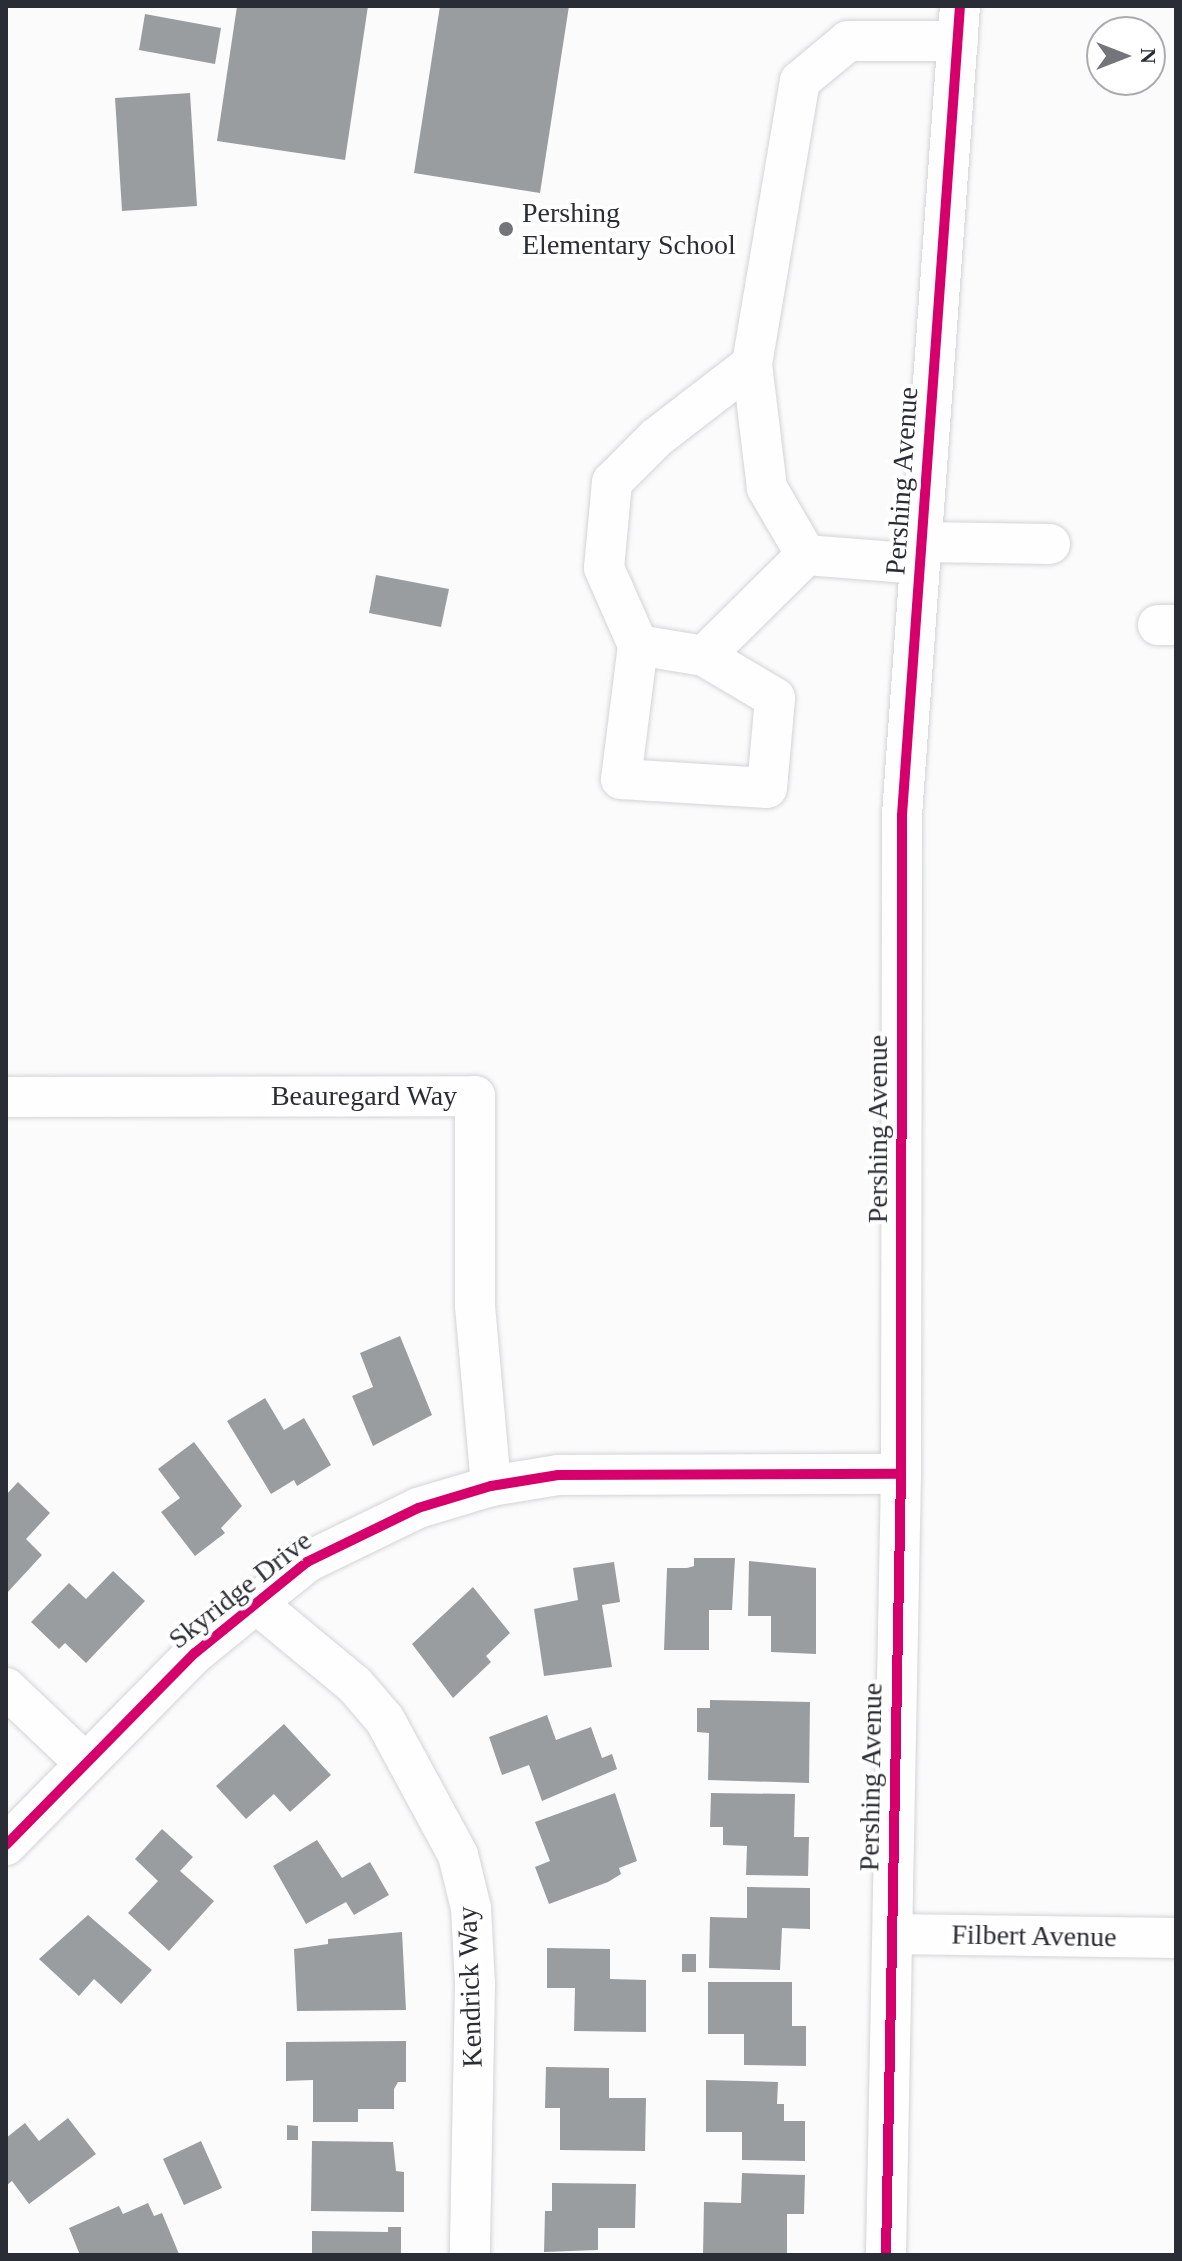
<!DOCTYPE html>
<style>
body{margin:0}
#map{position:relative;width:1182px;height:2261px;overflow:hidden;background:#fbfbfb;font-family:"Times New Roman",serif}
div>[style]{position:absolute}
.building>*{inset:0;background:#9a9da0}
.roads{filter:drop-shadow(0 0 2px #d3d4d8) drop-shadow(0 0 2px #d3d4d8)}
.minor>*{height:40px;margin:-20px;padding:0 20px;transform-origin:20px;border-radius:20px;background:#fefefe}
.cycleway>*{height:10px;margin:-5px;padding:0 5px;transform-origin:5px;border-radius:5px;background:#d6006c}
.dots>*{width:22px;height:22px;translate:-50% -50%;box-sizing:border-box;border:4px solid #fff;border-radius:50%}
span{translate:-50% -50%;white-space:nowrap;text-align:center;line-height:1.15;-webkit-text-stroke:8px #fff;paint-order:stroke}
.poi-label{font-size:28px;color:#2a2d35}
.left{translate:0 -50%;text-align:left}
.street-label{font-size:28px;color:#2a2d35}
.frame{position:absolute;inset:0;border:8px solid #2a2d35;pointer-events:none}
.north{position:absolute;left:1086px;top:16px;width:80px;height:80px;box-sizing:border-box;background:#fff;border:2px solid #aaabae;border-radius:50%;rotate:90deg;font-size:22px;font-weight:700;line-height:32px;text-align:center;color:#2a2d35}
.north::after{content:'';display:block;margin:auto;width:28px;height:36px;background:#73757a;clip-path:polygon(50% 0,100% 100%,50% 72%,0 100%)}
</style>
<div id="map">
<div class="building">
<i style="clip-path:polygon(237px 6px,368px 6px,345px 160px,217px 141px)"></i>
<i style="clip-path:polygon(440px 6px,569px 6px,540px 193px,414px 173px)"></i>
<i style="clip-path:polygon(145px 14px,221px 28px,215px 64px,139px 50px)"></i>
<i style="clip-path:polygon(190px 93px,197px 206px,122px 211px,115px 98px)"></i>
<i style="clip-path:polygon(376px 575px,449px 589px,441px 627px,369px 613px)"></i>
<i style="clip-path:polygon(400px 1336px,432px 1415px,373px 1446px,352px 1396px,373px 1387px,360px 1353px)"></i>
<i style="clip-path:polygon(265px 1398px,284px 1430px,304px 1418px,331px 1465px,297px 1486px,294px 1480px,271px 1494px,227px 1421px)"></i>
<i style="clip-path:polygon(194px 1442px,242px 1506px,221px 1528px,225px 1533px,195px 1556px,161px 1512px,180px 1498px,158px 1469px)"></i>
<i style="clip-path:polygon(18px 1482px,50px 1513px,26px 1539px,42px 1555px,6px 1594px,6px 1495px)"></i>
<i style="clip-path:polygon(694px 1558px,735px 1558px,732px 1610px,709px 1610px,709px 1650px,664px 1650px,667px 1568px,687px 1568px,694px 1566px)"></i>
<i style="clip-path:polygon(749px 1561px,816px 1568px,816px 1654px,771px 1652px,771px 1616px,748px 1616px)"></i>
<i style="clip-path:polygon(614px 1562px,620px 1602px,602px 1605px,612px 1667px,544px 1676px,534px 1609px,578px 1600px,573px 1568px)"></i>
<i style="clip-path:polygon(113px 1571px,145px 1601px,86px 1663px,65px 1643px,59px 1649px,31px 1622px,69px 1583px,86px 1599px)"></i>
<i style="clip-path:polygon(473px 1587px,510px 1633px,486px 1656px,491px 1662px,453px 1698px,412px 1644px)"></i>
<i style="clip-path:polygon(710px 1700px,810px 1702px,809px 1783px,708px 1780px,709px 1733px,697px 1732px,697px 1708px,710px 1708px)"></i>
<i style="clip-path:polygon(547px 1715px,556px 1740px,591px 1727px,602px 1758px,612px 1754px,617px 1769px,542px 1801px,529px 1765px,502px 1775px,489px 1737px)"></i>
<i style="clip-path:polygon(284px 1724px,331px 1775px,290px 1812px,274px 1794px,246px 1819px,216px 1786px)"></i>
<i style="clip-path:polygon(615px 1793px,637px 1861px,619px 1868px,621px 1874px,608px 1882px,549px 1904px,535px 1867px,550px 1861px,535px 1822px)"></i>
<i style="clip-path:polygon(711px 1793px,795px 1794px,794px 1837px,809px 1837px,808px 1876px,746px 1875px,747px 1846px,723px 1845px,723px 1827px,710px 1827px)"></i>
<i style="clip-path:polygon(162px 1829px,193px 1857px,180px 1871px,214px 1901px,169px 1951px,128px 1913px,158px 1881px,135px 1859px)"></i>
<i style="clip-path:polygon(317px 1840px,342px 1878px,370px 1862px,389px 1895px,354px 1915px,346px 1902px,306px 1924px,273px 1866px)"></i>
<i style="clip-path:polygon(747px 1887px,810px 1888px,810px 1929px,782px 1928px,780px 1970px,709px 1968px,710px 1917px,747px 1918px)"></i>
<i style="clip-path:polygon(88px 1915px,152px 1970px,121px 2004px,94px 1979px,79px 1996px,39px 1959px)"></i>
<i style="clip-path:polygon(402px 1932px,406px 2010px,297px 2011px,294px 1949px,328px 1944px,328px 1939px)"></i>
<i style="clip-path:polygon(547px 1948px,610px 1949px,610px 1979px,646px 1980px,646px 2032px,574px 2031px,575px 1988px,547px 1988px)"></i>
<i style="clip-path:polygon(682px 1954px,696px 1954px,696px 1972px,682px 1972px)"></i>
<i style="clip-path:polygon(708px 1982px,792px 1982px,792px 2026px,806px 2026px,806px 2066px,744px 2065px,744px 2034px,708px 2034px)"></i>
<i style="clip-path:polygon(406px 2041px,406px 2082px,398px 2082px,394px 2089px,394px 2109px,358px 2109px,358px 2122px,313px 2122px,313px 2080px,286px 2081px,286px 2042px)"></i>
<i style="clip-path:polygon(546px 2067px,609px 2068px,609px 2098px,646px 2098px,645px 2151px,560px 2150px,560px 2108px,545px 2108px)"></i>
<i style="clip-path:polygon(706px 2080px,778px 2082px,777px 2104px,784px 2104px,784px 2121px,805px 2121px,805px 2161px,742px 2160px,742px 2132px,706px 2132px)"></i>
<i style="clip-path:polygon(68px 2118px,96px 2154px,29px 2204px,12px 2181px,6px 2186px,6px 2138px,25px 2123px,39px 2141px)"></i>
<i style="clip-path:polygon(287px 2125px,298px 2126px,298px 2140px,287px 2140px)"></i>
<i style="clip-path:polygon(201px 2141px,222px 2188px,184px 2205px,163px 2159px)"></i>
<i style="clip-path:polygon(312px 2141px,393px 2142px,396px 2171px,404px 2172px,404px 2212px,311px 2211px)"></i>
<i style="clip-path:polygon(742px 2173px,805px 2175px,804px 2214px,787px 2214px,787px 2255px,703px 2255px,704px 2202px,741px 2203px)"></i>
<i style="clip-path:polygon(552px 2183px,636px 2184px,635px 2228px,598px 2228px,598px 2250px,544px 2252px,545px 2211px,552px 2211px)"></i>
<i style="clip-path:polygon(148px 2203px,154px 2216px,162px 2213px,179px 2254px,80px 2255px,69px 2228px,119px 2206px,123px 2214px)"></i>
<i style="clip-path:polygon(388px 2227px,401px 2227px,401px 2255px,312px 2255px,312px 2231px,388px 2232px)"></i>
</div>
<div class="roads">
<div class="minor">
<i style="left:752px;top:364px;width:121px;rotate:142.4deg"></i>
<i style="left:656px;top:438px;width:62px;rotate:135deg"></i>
<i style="left:612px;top:482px;width:86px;rotate:95.3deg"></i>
<i style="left:604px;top:568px;width:84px;rotate:66.2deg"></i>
<i style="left:638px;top:645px;width:67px;rotate:9.5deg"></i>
<i style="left:704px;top:656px;width:144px;rotate:-44.7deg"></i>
<i style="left:922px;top:542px;width:128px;rotate:0.9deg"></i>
<i style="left:920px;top:564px;width:114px;rotate:-175.5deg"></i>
<i style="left:806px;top:555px;width:78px;rotate:-120.2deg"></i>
<i style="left:767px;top:488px;width:125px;rotate:-96.9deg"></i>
<i style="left:752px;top:364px;width:287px;rotate:-80.4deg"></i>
<i style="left:800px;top:81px;width:62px;rotate:-39.8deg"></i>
<i style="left:848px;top:41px;width:110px"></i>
<i style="left:1158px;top:625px;width:18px"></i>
<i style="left:638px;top:645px;width:135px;rotate:97.2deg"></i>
<i style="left:621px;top:779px;width:146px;rotate:3.5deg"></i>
<i style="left:767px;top:788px;width:90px;rotate:-84.9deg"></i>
<i style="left:775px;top:698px;width:82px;rotate:-149.4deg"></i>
<i style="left:6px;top:1097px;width:469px;rotate:-0.1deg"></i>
<i style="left:475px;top:1096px;width:210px;rotate:90deg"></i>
<i style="left:475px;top:1306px;width:181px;rotate:84.9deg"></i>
<i style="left:257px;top:1604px;width:127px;rotate:39.6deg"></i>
<i style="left:355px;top:1685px;width:46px;rotate:49.4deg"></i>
<i style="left:385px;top:1720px;width:153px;rotate:61.6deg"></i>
<i style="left:458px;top:1855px;width:55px;rotate:76.2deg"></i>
<i style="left:471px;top:1908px;width:76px;rotate:87deg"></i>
<i style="left:475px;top:1984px;width:271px;rotate:91.1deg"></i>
<i style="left:6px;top:1688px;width:106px;rotate:43.5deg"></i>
<i style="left:6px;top:1845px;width:269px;rotate:-45.5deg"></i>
<i style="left:195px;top:1653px;width:144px;rotate:-39.1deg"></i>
<i style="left:307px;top:1562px;width:123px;rotate:-25.9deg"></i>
<i style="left:418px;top:1508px;width:76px;rotate:-16.8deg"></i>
<i style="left:491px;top:1486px;width:68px;rotate:-9.3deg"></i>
<i style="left:558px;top:1475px;width:343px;rotate:-0.2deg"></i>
<i style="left:893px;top:1934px;width:283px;rotate:0.8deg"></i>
<i style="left:886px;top:2255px;width:781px;rotate:-88.9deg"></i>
<i style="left:901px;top:1474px;width:659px;rotate:-89.91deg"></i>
<i style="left:902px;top:815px;width:811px;rotate:-85.9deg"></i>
</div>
</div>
<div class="cycleway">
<i style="left:6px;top:1845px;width:269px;rotate:-45.5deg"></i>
<i style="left:195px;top:1653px;width:144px;rotate:-39.1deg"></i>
<i style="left:307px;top:1562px;width:123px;rotate:-25.9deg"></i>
<i style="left:418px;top:1508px;width:76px;rotate:-16.8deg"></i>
<i style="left:491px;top:1486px;width:68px;rotate:-9.3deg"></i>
<i style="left:558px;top:1475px;width:343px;rotate:-0.2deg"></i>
<i style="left:886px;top:2255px;width:781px;rotate:-88.9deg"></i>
<i style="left:901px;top:1474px;width:659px;rotate:-89.91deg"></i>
<i style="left:902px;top:815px;width:811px;rotate:-85.9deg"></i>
</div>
<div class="dots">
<i style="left:506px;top:229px;background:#73757a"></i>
</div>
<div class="poi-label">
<span class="left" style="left:522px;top:229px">Pershing<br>Elementary School</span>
</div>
<div class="street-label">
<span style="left:902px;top:481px;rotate:-86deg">Pershing Avenue</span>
<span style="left:364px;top:1096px">Beauregard Way</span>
<span style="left:878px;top:1129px;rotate:-90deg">Pershing Avenue</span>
<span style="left:240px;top:1590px;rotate:-38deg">Skyridge Drive</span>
<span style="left:871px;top:1777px;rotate:-89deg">Pershing Avenue</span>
<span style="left:1034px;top:1936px;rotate:1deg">Filbert Avenue</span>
<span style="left:470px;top:1987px;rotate:-92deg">Kendrick Way</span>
</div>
<div class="frame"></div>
<div class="north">N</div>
</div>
